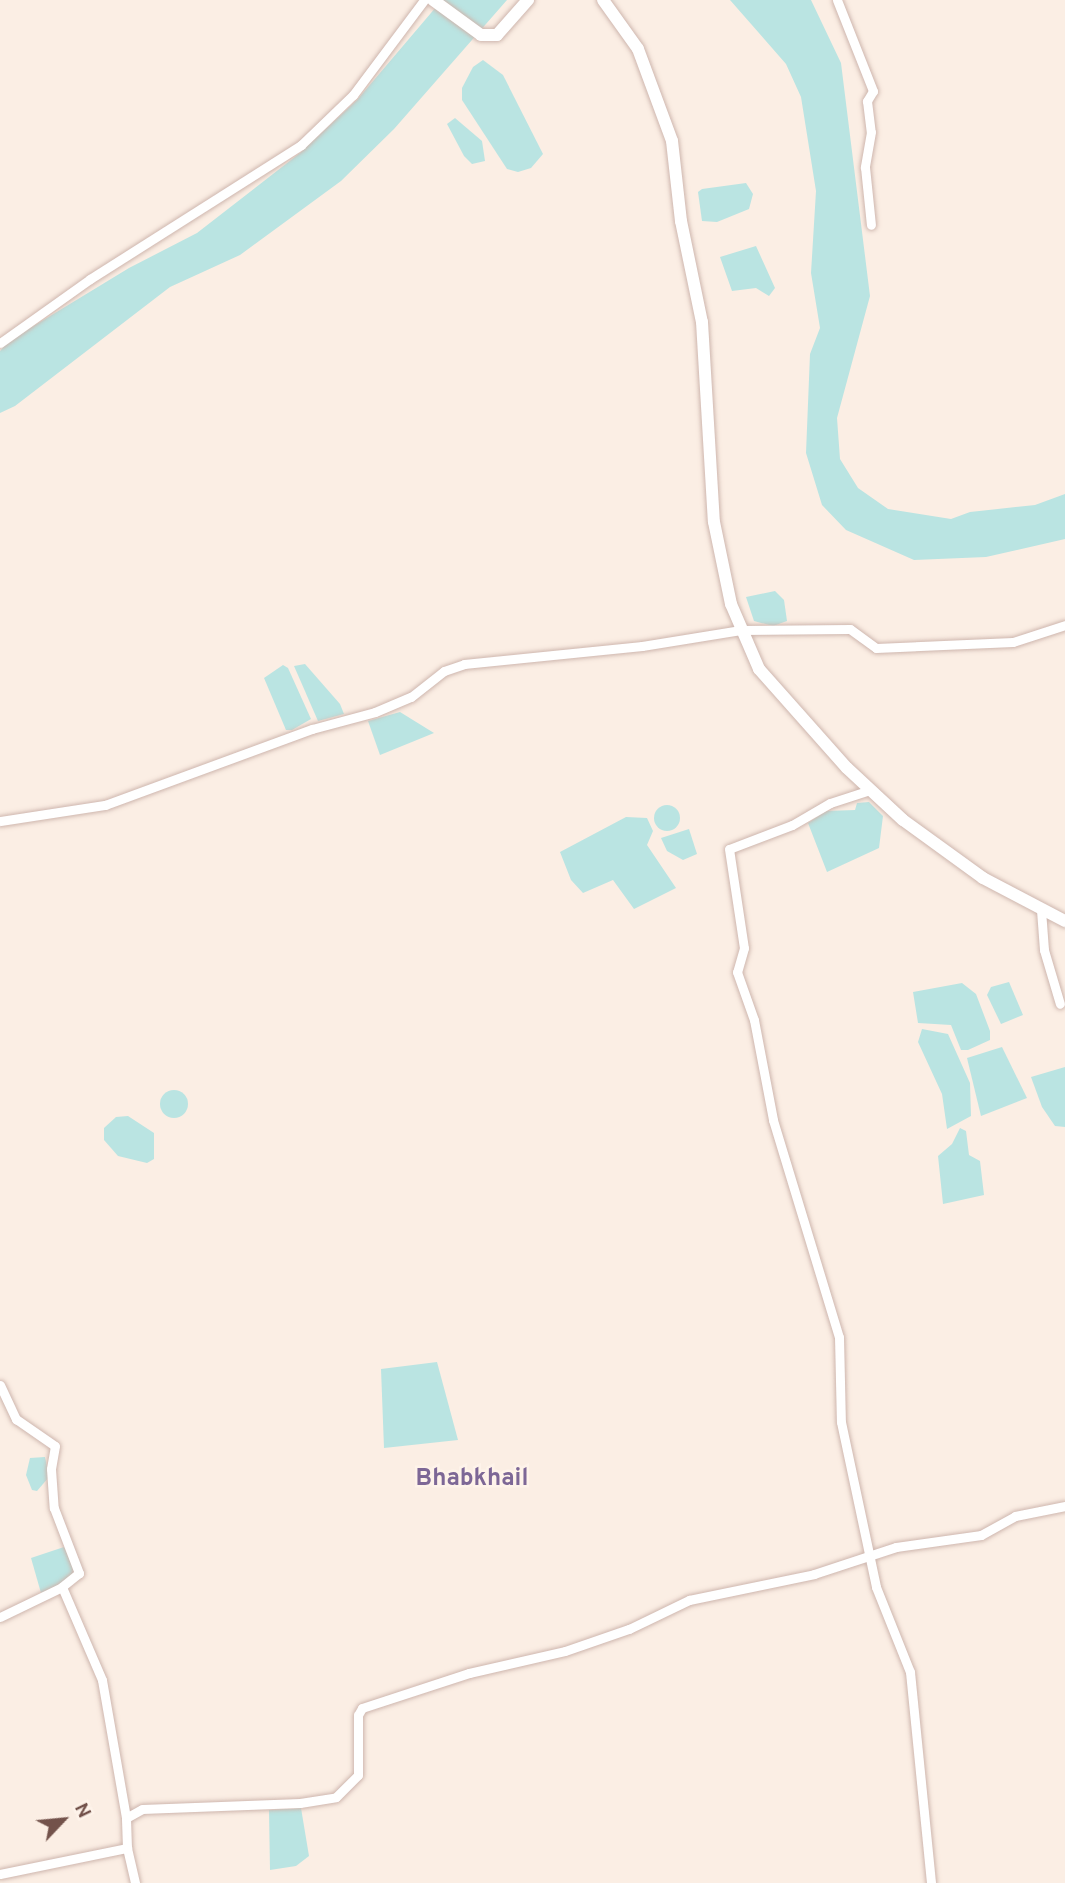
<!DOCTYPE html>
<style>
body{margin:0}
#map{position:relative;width:1065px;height:1883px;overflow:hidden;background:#fbeee4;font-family:Overpass,sans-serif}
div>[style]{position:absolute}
.water>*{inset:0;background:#bae4e2}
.round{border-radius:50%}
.roads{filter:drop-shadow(0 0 2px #ceb6ae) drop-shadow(0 0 2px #ceb6ae)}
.street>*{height:9px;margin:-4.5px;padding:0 4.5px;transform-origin:4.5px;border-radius:4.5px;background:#fff}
.secondary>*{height:12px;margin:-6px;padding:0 6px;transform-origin:6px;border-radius:6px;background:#fff}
span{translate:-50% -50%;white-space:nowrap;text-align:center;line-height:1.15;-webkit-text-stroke:5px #fef3ea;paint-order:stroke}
.quarter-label{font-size:24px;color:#7d6796;font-weight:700}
.north{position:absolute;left:28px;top:1785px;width:70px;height:70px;-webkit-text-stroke:5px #fef3ea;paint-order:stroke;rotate:64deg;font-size:19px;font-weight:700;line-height:28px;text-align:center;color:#73524b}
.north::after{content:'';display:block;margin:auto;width:24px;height:32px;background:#73524b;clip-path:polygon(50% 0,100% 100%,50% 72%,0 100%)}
</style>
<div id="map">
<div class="water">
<i style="clip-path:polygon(442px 0,507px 0,394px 129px,341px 181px,240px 255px,170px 287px,15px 406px,0 413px,0 351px,9px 341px,129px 268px,197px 233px,300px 153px,357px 100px)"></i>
<i style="clip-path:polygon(730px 0,811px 0,841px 63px,870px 296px,837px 418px,840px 459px,858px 488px,888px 509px,951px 519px,970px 512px,1035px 505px,1065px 494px,1065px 539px,986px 557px,914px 560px,846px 530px,822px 505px,806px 453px,810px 354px,820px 328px,811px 273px,816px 191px,801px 97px,786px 64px)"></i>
<i style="clip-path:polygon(483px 60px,503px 75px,543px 154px,531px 168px,518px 172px,507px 169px,462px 100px,462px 88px,473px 67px)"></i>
<i style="clip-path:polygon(455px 118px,482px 141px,485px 161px,472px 164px,464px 156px,447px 124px)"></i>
<i style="clip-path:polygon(746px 183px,753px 194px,749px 209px,717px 222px,702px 221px,698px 192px,702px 189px)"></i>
<i style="clip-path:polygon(756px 246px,775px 288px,769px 296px,756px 288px,732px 291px,720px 257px)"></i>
<i style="clip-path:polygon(775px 591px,784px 600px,787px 621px,773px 626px,754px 621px,746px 597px)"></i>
<i style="clip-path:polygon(305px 664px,340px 704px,344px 714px,318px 721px,294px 666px)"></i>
<i style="clip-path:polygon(283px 665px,288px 668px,311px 719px,292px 730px,286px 730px,264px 678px)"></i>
<i style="clip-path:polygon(400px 712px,434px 733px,380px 755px,368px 721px)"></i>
<i style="clip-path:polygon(869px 802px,883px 816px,879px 848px,827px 872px,808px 823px,826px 811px,855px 810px,857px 803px)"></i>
<i class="round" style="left:654px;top:805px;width:26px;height:26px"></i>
<i style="clip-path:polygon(626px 817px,647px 818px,653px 831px,647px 845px,676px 888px,634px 909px,613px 880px,583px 893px,571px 880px,560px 852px)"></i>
<i style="clip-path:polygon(689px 829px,697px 854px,683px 860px,667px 851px,661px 838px)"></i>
<i style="clip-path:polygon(1009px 982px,1023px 1015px,1001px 1024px,987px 995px,991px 987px)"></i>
<i style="clip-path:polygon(962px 983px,976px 994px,990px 1031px,990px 1040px,968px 1050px,961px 1050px,951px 1025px,918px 1023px,913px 992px)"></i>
<i style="clip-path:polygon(922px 1029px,948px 1034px,970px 1083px,971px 1116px,947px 1129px,942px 1094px,918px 1042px)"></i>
<i style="clip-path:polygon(1002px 1047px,1027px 1098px,981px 1116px,967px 1058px)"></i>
<i style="clip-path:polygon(1065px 1067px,1065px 1127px,1055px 1126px,1042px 1107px,1031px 1077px)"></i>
<i class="round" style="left:160px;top:1090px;width:28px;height:28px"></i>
<i style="clip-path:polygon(128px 1116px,154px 1133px,154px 1159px,147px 1163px,118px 1156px,104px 1140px,104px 1128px,116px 1117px)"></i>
<i style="clip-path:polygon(960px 1128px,966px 1131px,969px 1155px,980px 1161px,984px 1195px,943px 1204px,938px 1156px,952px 1144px)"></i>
<i style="clip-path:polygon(437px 1362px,458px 1440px,384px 1448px,381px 1369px)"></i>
<i style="clip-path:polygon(45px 1457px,49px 1477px,37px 1491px,32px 1490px,26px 1475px,30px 1458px)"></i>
<i style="clip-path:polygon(64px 1547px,78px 1576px,41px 1593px,31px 1558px)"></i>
<i style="clip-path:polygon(301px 1808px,309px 1856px,296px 1866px,270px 1870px,269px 1810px)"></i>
</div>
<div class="roads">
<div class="street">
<i style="left:837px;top:0;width:98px;rotate:68.4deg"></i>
<i style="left:873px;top:91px;width:12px;rotate:121deg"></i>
<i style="left:867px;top:101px;width:31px;rotate:83deg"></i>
<i style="left:871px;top:132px;width:36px;rotate:100deg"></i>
<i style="left:865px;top:167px;width:58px;rotate:84.1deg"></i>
<i style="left:0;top:343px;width:110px;rotate:-35.4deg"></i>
<i style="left:90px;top:279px;width:250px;rotate:-32.4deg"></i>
<i style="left:301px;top:145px;width:72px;rotate:-43.9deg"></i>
<i style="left:353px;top:95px;width:119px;rotate:-53.2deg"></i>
<i style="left:870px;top:790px;width:42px;rotate:162deg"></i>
<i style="left:830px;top:803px;width:44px;rotate:149.9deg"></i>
<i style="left:792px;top:825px;width:67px;rotate:159.1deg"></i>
<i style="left:729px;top:849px;width:100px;rotate:81.4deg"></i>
<i style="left:744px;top:948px;width:25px;rotate:106deg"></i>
<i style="left:737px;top:972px;width:51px;rotate:70.5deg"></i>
<i style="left:754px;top:1020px;width:102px;rotate:79.2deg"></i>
<i style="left:773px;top:1120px;width:227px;rotate:73.1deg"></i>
<i style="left:839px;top:1337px;width:85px;rotate:88.7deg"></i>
<i style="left:841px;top:1422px;width:169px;rotate:78deg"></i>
<i style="left:876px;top:1587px;width:92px;rotate:68.2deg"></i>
<i style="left:910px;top:1672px;width:212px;rotate:84.3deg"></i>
<i style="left:0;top:821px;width:106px;rotate:-8.7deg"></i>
<i style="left:105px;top:805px;width:221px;rotate:-20.2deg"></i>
<i style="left:312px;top:729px;width:65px;rotate:-15.1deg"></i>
<i style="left:375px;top:712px;width:39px;rotate:-23deg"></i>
<i style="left:411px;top:697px;width:42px;rotate:-38.2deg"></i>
<i style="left:444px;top:671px;width:21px;rotate:-19deg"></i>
<i style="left:464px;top:664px;width:179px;rotate:-5.8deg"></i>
<i style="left:642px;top:646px;width:100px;rotate:-9.2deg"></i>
<i style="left:741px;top:630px;width:109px;rotate:-0.5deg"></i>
<i style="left:850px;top:629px;width:32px;rotate:36deg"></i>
<i style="left:876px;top:648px;width:137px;rotate:-2.5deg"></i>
<i style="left:1013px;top:642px;width:55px;rotate:-18.1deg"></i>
<i style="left:1041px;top:910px;width:40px;rotate:85.7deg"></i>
<i style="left:1044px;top:950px;width:56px;rotate:73.5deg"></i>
<i style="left:0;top:1385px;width:38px;rotate:65deg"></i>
<i style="left:16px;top:1419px;width:47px;rotate:34.7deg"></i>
<i style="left:55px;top:1446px;width:23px;rotate:100deg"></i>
<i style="left:51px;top:1469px;width:39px;rotate:86deg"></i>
<i style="left:54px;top:1508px;width:70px;rotate:69deg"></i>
<i style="left:79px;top:1573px;width:22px;rotate:141deg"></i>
<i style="left:0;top:1617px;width:69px;rotate:-25.8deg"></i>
<i style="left:62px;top:1587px;width:101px;rotate:66.7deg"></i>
<i style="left:102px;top:1680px;width:140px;rotate:80.1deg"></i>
<i style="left:127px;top:1848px;width:36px;rotate:77deg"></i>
<i style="left:0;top:1874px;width:130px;rotate:-11.6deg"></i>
<i style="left:127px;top:1848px;width:30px;rotate:-92deg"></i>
<i style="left:126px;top:1818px;width:18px;rotate:-29deg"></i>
<i style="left:142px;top:1809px;width:158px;rotate:-2.2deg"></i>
<i style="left:300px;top:1803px;width:36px;rotate:-9deg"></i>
<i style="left:336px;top:1797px;width:31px;rotate:-45deg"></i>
<i style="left:358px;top:1775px;width:60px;rotate:-90deg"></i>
<i style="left:358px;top:1715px;width:8px;rotate:-60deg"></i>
<i style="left:362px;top:1708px;width:113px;rotate:-18.1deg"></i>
<i style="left:469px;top:1673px;width:98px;rotate:-12.9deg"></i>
<i style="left:565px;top:1651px;width:68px;rotate:-19deg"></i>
<i style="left:629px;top:1629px;width:67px;rotate:-25.8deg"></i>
<i style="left:689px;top:1600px;width:128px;rotate:-11.7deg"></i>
<i style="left:814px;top:1574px;width:86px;rotate:-18.2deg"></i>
<i style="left:896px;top:1547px;width:86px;rotate:-8deg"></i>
<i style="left:981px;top:1535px;width:39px;rotate:-29deg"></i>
<i style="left:1015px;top:1516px;width:51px;rotate:-11.3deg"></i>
</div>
<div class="secondary">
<i style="left:433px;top:0;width:59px;rotate:36.1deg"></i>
<i style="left:481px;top:35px;width:16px"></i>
<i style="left:497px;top:35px;width:47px;rotate:-48.5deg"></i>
<i style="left:603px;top:0;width:60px;rotate:54.5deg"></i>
<i style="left:638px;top:49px;width:98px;rotate:69.7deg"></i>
<i style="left:672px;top:141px;width:81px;rotate:83.6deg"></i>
<i style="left:681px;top:221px;width:103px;rotate:78.3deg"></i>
<i style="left:702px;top:322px;width:200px;rotate:86.6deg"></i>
<i style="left:714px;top:522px;width:84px;rotate:78.3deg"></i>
<i style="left:731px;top:604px;width:71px;rotate:66.7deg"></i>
<i style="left:759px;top:669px;width:132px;rotate:48.4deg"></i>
<i style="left:847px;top:768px;width:76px;rotate:42.9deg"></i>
<i style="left:903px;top:820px;width:99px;rotate:35.9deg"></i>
<i style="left:983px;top:878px;width:93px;rotate:27.7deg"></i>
</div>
</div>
<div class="quarter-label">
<span style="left:472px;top:1480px">Bhabkhail</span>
</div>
<div class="north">N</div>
</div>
